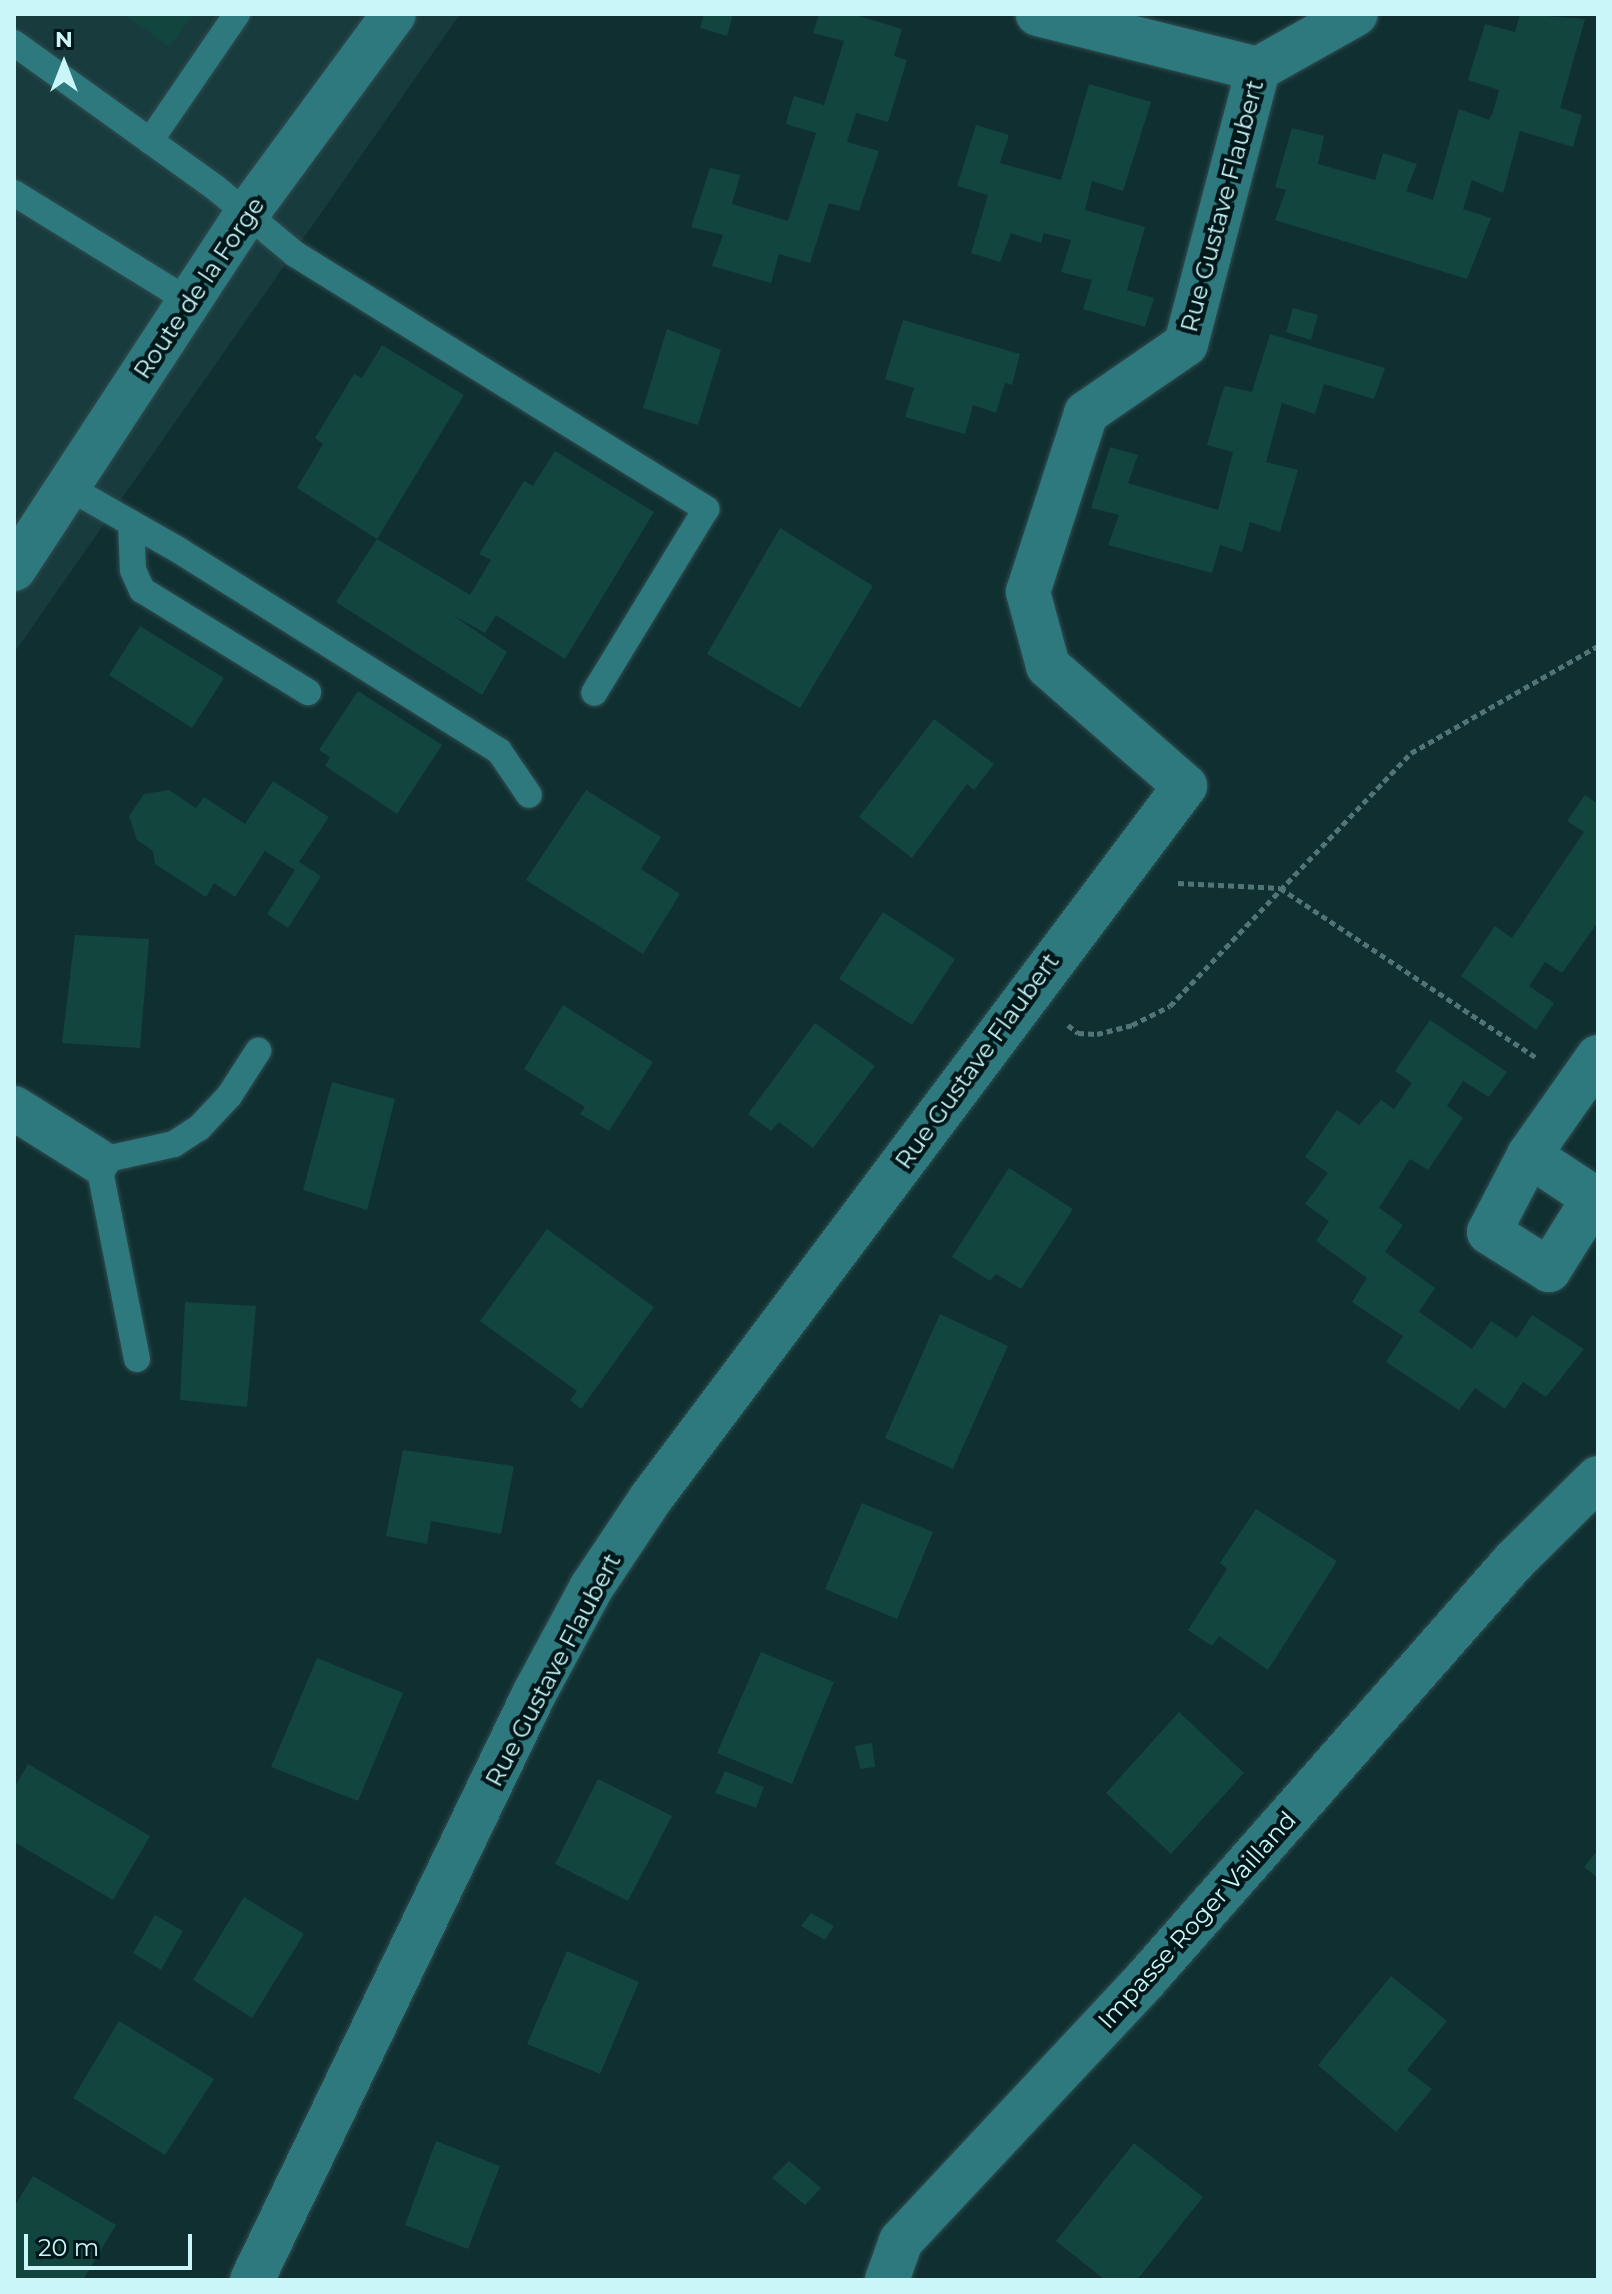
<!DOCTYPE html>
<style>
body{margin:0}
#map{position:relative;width:1612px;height:2294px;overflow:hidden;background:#102f31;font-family:Montserrat,sans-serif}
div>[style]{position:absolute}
.built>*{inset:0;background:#183b3e}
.building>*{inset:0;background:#12453e}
.path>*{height:5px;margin-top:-2.5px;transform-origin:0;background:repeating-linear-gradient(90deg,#517577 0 6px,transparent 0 10px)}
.roads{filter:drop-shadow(0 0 2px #304d4f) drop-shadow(0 0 2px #304d4f)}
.service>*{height:26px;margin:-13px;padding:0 13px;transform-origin:13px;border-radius:13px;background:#2e797e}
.minor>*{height:44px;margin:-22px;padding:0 22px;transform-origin:22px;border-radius:22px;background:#2e797e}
.secondary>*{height:44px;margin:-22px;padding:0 22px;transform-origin:22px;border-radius:22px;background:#2e797e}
span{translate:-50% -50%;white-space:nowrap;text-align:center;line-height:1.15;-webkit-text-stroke:8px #001719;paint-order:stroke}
.street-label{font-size:24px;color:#caf6f9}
.frame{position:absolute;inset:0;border:16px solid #caf6f9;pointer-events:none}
.north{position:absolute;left:24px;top:24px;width:80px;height:80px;-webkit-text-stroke:6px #001719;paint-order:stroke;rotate:0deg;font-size:22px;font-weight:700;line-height:32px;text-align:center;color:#caf6f9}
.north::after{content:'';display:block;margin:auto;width:28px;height:36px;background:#caf6f9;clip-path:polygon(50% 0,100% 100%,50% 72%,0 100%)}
.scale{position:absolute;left:24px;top:2234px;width:168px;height:36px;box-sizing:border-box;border:4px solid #caf6f9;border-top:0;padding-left:10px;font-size:24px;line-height:28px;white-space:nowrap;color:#caf6f9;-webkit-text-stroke:6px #001719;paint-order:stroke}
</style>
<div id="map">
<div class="built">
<i style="clip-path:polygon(14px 14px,460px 14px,14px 653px)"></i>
</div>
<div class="building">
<i style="clip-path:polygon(124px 14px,194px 14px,169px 47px)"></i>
<i style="clip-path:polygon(704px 14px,733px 14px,727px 36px,700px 28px)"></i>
<i style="clip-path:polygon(819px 14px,852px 14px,902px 29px,894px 56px,907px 60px,888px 122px,856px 113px,847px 142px,879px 151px,859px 211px,829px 203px,810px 263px,779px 254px,771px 283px,712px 266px,723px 235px,691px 227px,710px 168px,740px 175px,732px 204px,788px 221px,816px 133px,786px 124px,789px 112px,794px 96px,824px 105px,844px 41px,813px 33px)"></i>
<i style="clip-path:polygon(1520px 14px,1585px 19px,1560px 108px,1582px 115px,1573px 147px,1520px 131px,1503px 193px,1472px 180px,1463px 209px,1491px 218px,1467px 279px,1275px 220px,1286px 190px,1275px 187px,1292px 128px,1324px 136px,1318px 164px,1375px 180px,1383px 153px,1417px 164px,1406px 191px,1433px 200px,1459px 109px,1489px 120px,1493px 112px,1499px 90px,1468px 80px,1485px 24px,1515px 32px)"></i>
<i style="clip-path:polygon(1089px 84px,1151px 102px,1123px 191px,1092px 181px,1085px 210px,1145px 227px,1127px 290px,1154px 298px,1145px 327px,1083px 309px,1092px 280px,1061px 272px,1071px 240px,1044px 233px,1041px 243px,1011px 233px,1000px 262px,971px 253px,988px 195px,957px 186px,976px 125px,1009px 135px,1000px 163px,1061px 180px)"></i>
<i style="clip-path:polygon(1293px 308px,1318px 315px,1311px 340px,1286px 332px)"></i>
<i style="clip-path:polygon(903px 320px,1020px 354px,1012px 385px,1005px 383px,996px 413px,973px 405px,965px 434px,905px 417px,914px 388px,885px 379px)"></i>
<i style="clip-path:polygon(667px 329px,721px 350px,698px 425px,643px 408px)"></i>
<i style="clip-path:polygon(1270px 334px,1385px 368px,1374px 399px,1324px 384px,1315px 414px,1282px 403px,1266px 462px,1298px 470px,1280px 532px,1250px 522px,1242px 552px,1220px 545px,1212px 573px,1108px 545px,1119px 515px,1091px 508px,1110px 447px,1138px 455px,1128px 483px,1218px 510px,1233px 452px,1207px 445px,1221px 396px,1225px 386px,1252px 392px)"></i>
<i style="clip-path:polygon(382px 345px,464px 395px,377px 539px,297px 488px,323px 444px,315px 438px,354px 374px,362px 378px)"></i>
<i style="clip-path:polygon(555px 451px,654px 512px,565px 659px,496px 615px,485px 633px,451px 614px,507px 652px,482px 695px,336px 602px,377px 539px,470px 595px,491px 560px,479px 554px,524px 481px,533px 486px)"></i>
<i style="clip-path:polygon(780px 528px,873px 586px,800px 708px,707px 654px)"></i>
<i style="clip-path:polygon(140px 626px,224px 678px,192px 728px,109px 675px)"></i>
<i style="clip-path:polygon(358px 691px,442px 745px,397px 814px,325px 766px,330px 757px,319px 750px)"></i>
<i style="clip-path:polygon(934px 719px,994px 764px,974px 790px,967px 784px,912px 858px,859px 817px)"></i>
<i style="clip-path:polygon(273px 781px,329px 817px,299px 862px,321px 876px,288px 928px,267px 914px,295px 870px,265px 851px,235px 897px,214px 883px,206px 897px,155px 864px,153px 851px,137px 840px,129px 816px,144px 794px,169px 790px,196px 808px,204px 797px,245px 824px)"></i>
<i style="clip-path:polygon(586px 790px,661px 837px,641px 869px,680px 894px,643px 954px,526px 880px)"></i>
<i style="clip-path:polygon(1585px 795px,1598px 804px,1598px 922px,1562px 973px,1545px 962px,1529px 986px,1554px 1003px,1536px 1030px,1461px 976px,1495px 926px,1512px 938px,1584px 832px,1567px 821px)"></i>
<i style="clip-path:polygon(883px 912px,955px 959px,912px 1025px,839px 979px)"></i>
<i style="clip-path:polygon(75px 935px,149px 939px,140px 1048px,62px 1043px)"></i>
<i style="clip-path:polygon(563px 1005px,653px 1062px,609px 1131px,580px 1114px,585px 1107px,524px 1069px)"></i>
<i style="clip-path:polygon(1430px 1020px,1507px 1072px,1489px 1097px,1463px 1081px,1447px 1106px,1463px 1118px,1428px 1170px,1410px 1159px,1379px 1208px,1403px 1225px,1385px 1252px,1435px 1288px,1419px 1312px,1472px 1349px,1491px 1321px,1517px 1338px,1532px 1315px,1584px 1349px,1546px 1397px,1523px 1382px,1505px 1409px,1475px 1388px,1459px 1410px,1386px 1362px,1403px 1336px,1352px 1302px,1367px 1278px,1316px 1241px,1329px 1221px,1305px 1204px,1328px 1173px,1305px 1157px,1337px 1110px,1359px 1125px,1381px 1100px,1394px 1109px,1412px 1083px,1395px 1071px)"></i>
<i style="clip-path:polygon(815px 1023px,875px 1066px,813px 1148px,779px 1122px,771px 1131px,748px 1114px)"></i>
<i style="clip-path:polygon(332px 1082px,395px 1099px,367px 1210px,303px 1190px)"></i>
<i style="clip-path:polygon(1009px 1168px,1073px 1209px,1021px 1289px,996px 1274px,990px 1281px,952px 1257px)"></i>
<i style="clip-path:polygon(547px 1229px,654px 1307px,581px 1409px,570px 1400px,577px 1391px,480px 1321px)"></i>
<i style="clip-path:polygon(185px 1302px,256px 1306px,247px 1407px,180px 1400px)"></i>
<i style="clip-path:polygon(940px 1314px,1008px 1346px,953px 1469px,885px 1438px)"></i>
<i style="clip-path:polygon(403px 1450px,514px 1466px,501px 1534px,431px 1521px,427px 1544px,386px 1536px)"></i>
<i style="clip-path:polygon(862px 1503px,933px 1532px,897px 1619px,825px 1589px)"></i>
<i style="clip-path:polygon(1256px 1509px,1337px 1561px,1268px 1670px,1219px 1636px,1212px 1646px,1188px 1630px,1227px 1569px,1220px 1563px)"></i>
<i style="clip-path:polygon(761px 1652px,834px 1682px,792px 1784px,717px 1753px)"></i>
<i style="clip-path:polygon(317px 1658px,403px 1693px,358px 1801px,271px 1767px)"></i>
<i style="clip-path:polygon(1179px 1712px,1244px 1773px,1171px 1854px,1106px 1793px)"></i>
<i style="clip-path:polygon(872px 1743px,875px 1767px,860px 1769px,855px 1746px)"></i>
<i style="clip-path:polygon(28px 1764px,150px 1836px,113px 1900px,14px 1842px,14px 1788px)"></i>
<i style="clip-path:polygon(725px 1771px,764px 1787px,756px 1808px,715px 1793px)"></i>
<i style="clip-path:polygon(598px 1779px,672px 1816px,628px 1901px,555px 1864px)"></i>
<i style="clip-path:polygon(1598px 1850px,1598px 1878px,1584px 1867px)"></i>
<i style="clip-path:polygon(244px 1897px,304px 1934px,252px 2018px,193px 1980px)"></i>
<i style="clip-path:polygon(811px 1913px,834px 1926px,825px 1940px,801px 1926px)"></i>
<i style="clip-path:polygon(155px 1915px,183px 1931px,161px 1970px,133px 1953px)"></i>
<i style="clip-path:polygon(567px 1951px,639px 1982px,600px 2074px,527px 2044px)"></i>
<i style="clip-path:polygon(1391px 1976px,1447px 2021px,1407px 2070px,1432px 2089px,1396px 2132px,1318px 2065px)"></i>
<i style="clip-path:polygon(119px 2021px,214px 2079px,165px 2155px,73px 2098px)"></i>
<i style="clip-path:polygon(436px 2141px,500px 2166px,468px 2249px,405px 2225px)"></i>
<i style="clip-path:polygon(1134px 2143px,1203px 2197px,1137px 2280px,1105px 2280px,1056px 2241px)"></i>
<i style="clip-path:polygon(789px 2161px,821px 2188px,805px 2205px,772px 2178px)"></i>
<i style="clip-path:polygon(33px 2176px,116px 2225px,83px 2280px,14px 2280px,14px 2207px)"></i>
</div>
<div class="path">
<i style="left:1178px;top:883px;width:102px;rotate:2.8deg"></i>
<i style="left:1280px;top:888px;width:308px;rotate:33.5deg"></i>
<i style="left:1068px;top:1025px;width:13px;rotate:39deg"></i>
<i style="left:1078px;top:1033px;width:19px;rotate:3deg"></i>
<i style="left:1097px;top:1034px;width:36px;rotate:-14deg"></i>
<i style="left:1132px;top:1025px;width:42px;rotate:-26.6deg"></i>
<i style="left:1170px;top:1006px;width:349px;rotate:-46.4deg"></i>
<i style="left:1411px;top:753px;width:215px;rotate:-29.8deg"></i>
</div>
<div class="roads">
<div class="service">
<i style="left:14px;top:43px;width:250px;rotate:35.7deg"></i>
<i style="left:217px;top:189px;width:102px;rotate:39.8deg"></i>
<i style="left:295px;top:254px;width:484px;rotate:31.8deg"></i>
<i style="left:706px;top:509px;width:215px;rotate:121.3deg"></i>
<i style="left:150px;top:141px;width:154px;rotate:-55.6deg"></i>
<i style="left:14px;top:193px;width:206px;rotate:31.7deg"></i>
<i style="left:68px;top:487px;width:129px;rotate:29.7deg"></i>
<i style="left:180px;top:551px;width:377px;rotate:32.1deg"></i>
<i style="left:499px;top:751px;width:53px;rotate:55.7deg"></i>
<i style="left:131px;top:523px;width:47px;rotate:87.6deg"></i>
<i style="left:133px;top:570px;width:22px;rotate:66deg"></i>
<i style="left:142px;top:590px;width:195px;rotate:31.6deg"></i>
<i style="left:137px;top:1359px;width:202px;rotate:-101.1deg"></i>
<i style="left:98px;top:1161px;width:78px;rotate:-12.6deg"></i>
<i style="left:174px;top:1144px;width:30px;rotate:-33deg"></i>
<i style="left:199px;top:1128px;width:44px;rotate:-46.8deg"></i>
<i style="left:229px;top:1096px;width:54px;rotate:-57.2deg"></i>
</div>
<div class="minor">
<i style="left:1258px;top:69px;width:112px;rotate:-29.3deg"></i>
<i style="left:14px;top:1108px;width:99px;rotate:32.2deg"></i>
<i style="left:1529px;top:1155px;width:78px;rotate:33.5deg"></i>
<i style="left:1594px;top:1198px;width:85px;rotate:122deg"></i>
<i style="left:1549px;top:1270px;width:71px;rotate:-147.7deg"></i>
<i style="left:1489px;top:1232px;width:87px;rotate:-62.5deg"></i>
<i style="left:1529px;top:1155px;width:120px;rotate:-54.9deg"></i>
<i style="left:252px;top:2280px;width:650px;rotate:-64.3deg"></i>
<i style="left:534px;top:1694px;width:120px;rotate:-61.7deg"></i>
<i style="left:591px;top:1588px;width:108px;rotate:-56.3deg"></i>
<i style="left:651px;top:1498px;width:890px;rotate:-53.13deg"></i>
<i style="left:1185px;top:786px;width:182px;rotate:-138.8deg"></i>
<i style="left:1048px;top:666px;width:77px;rotate:-105.1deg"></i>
<i style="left:1028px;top:592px;width:188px;rotate:-72deg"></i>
<i style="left:1086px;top:413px;width:121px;rotate:-34.6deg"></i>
<i style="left:1186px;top:344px;width:284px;rotate:-75.3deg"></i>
<i style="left:1258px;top:69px;width:227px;rotate:-166deg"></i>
<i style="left:887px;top:2280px;width:41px;rotate:-70.3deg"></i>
<i style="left:901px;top:2241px;width:359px;rotate:-46.9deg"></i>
<i style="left:1146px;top:1979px;width:557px;rotate:-48.64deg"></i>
<i style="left:1514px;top:1561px;width:118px;rotate:-44.7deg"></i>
</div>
<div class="secondary">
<i style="left:14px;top:569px;width:427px;rotate:-56.8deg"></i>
<i style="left:248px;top:212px;width:246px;rotate:-53.6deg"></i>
</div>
</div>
<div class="street-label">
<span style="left:1222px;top:206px;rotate:-75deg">Rue Gustave Flaubert</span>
<span style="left:199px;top:288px;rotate:-56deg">Route de la Forge</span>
<span style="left:977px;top:1061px;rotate:-54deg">Rue Gustave Flaubert</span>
<span style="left:553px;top:1670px;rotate:-62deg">Rue Gustave Flaubert</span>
<span style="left:1197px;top:1920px;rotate:-48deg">Impasse Roger Vailland</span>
</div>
<div class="frame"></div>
<div class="north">N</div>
<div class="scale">20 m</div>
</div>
